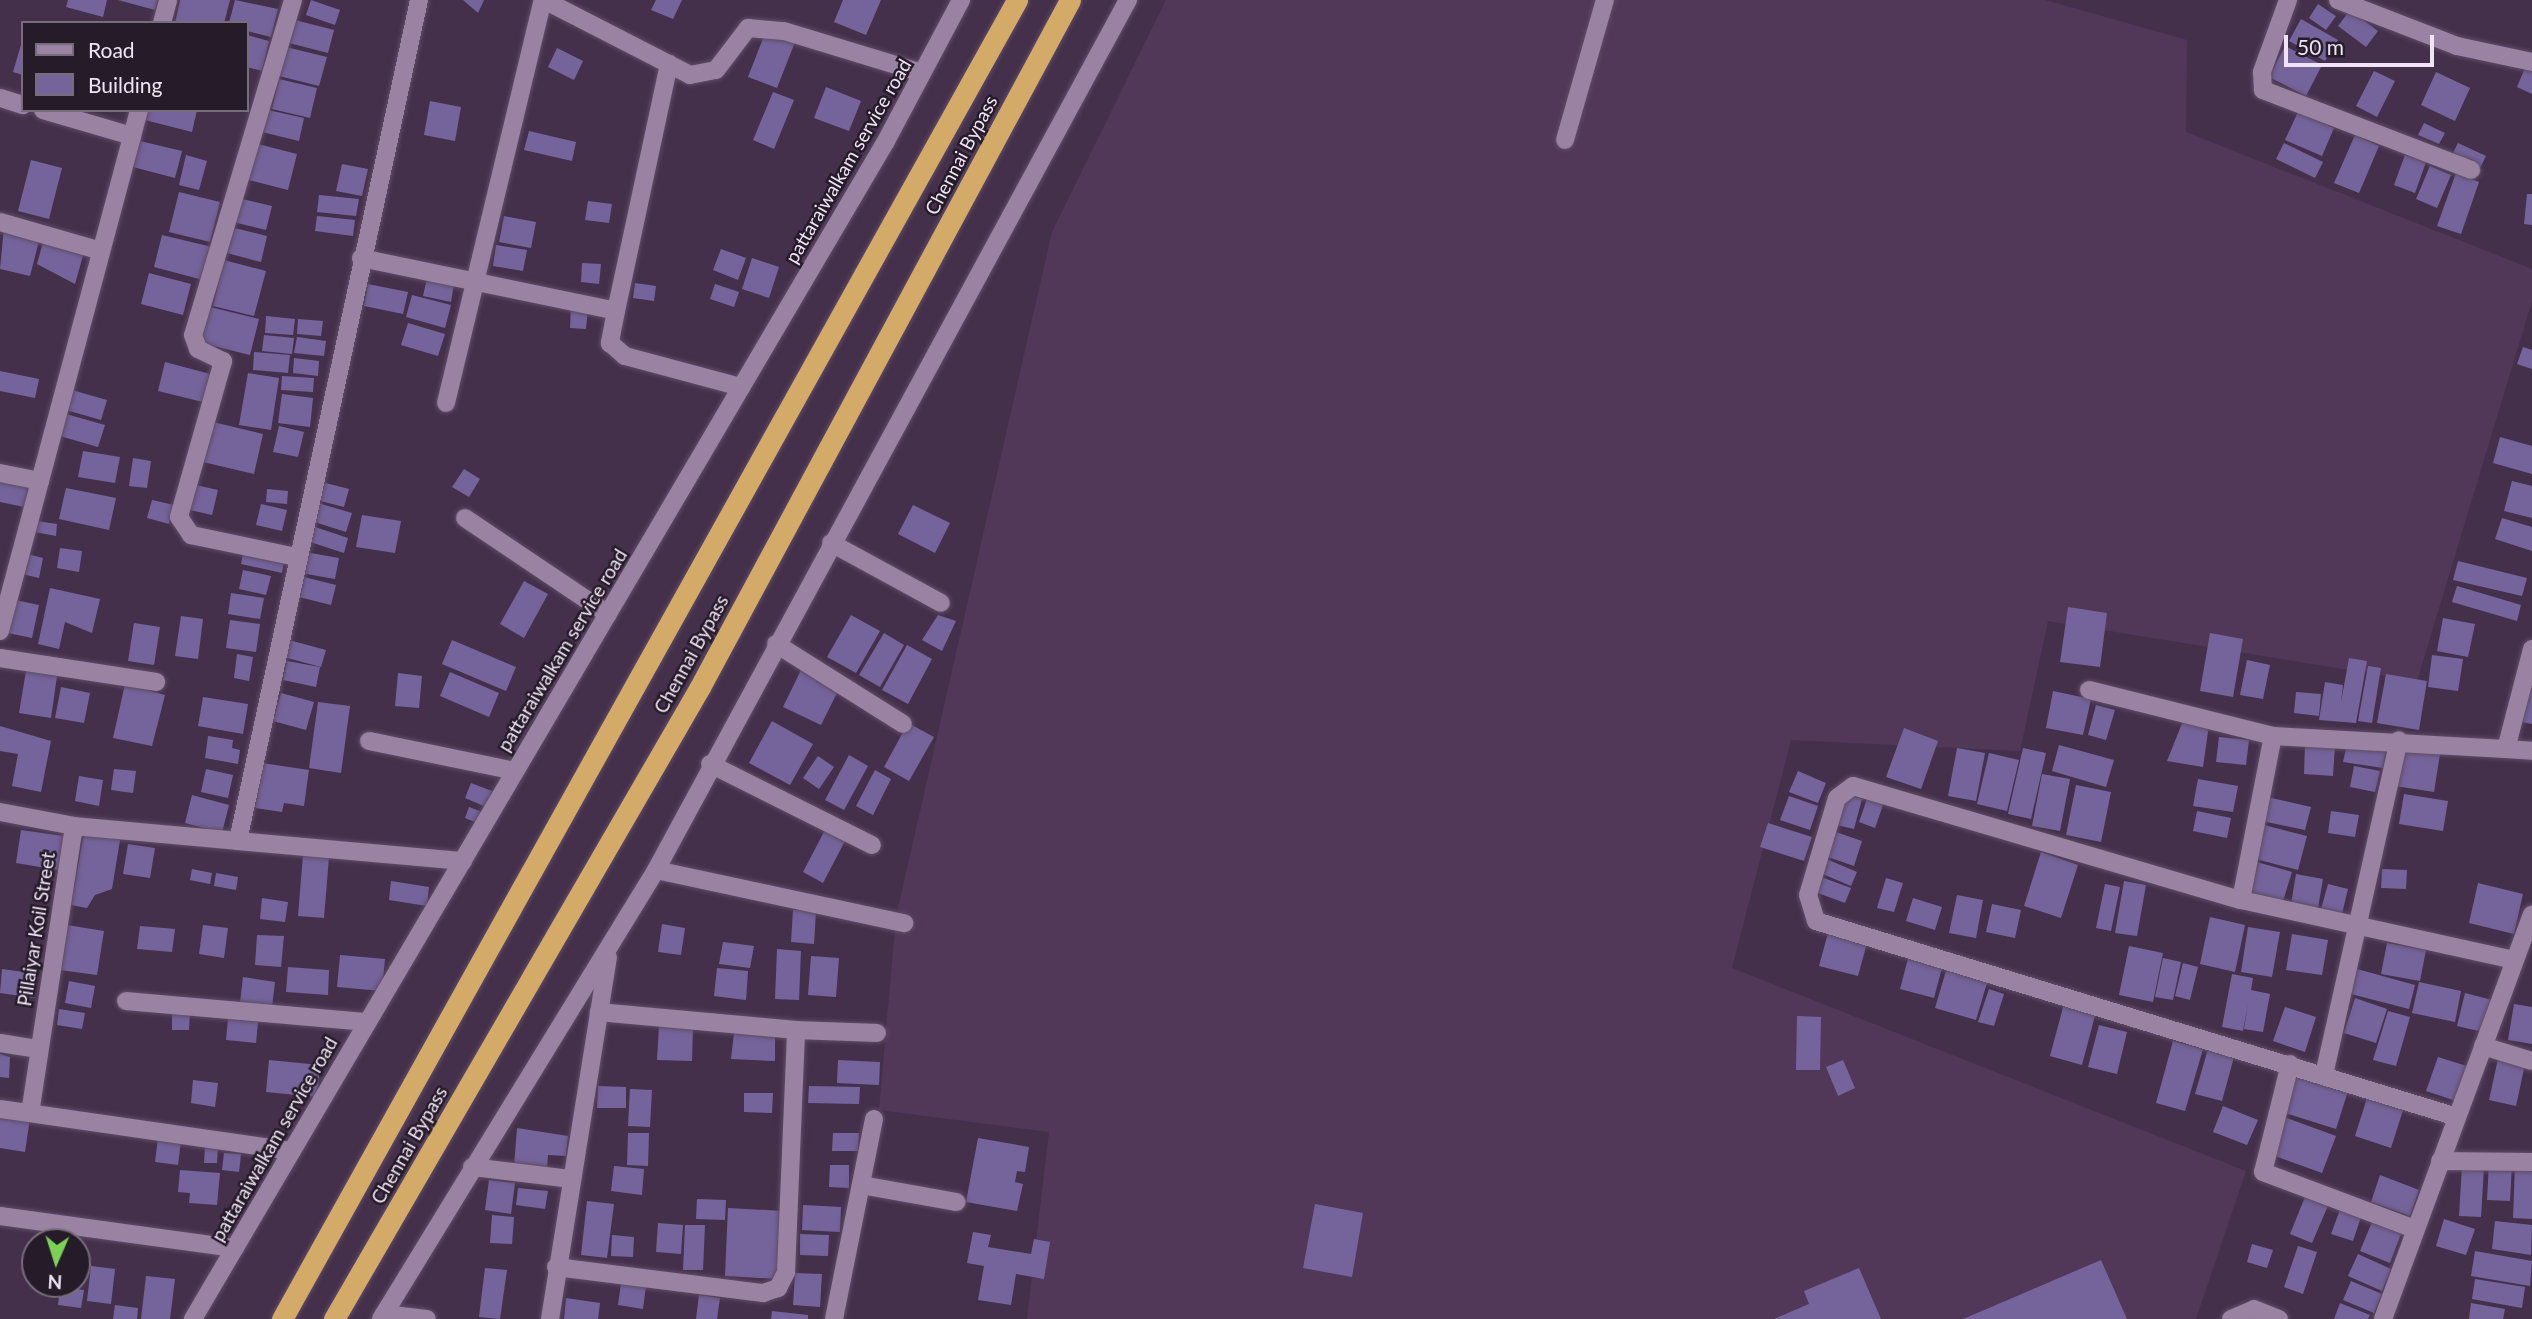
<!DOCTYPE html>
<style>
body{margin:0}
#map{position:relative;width:2532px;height:1319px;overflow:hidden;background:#45304c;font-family:Lato,sans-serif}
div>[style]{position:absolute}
.built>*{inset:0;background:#513859}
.building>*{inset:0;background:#75649c}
.roads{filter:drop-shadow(0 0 2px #5e4c65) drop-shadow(0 0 2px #5e4c65)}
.minor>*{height:18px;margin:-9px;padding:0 9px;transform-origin:9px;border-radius:9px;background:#9a82a3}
.highway>*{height:21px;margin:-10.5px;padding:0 10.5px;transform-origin:10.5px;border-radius:10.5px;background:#d4aa68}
span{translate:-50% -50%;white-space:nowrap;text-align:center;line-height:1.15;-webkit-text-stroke:5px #261c29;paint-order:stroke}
.street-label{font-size:19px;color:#f0e3f5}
.legend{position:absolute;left:21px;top:21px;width:228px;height:91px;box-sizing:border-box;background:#261c29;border:2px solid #776c7b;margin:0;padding:9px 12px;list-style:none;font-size:21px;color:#f0e3f5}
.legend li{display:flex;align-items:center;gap:14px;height:35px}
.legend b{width:35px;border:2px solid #776c7b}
.north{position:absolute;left:21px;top:1228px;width:70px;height:70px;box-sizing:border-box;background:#261c29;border:2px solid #776c7b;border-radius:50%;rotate:183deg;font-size:19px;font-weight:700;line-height:28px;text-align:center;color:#f0e3f5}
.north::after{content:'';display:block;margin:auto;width:24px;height:32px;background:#7bd156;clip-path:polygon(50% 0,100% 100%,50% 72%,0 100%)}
.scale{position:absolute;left:2284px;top:35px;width:150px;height:32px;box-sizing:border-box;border:4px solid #f0e3f5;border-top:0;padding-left:9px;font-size:21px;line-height:24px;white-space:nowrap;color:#f0e3f5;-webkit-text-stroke:5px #261c29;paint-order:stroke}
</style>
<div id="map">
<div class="built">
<i style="clip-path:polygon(1166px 0,2045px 0,2187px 40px,2186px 132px,2532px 269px,2532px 301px,2417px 681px,2048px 621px,2020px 751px,1791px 740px,1732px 968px,2246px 1171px,2196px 1319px,1027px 1319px,1049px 1132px,879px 1110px,896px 917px,1052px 232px)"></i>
</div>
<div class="building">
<i style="clip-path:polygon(68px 0,107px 0,103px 17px,66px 7px)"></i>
<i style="clip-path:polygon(118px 0,158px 0,155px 10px)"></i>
<i style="clip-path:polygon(180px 0,230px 0,224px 23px,175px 23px)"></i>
<i style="clip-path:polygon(235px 0,278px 9px,271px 37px,247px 31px,247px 23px,229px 23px)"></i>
<i style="clip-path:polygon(311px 0,340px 10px,335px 25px,306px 15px)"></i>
<i style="clip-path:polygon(463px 0,484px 0,478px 13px)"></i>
<i style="clip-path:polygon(656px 0,682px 0,673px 19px,651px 10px)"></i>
<i style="clip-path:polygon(843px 0,881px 0,866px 35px,834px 22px)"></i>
<i style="clip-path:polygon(2318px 4px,2336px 16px,2326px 30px,2309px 18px)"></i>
<i style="clip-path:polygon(2350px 10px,2378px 31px,2366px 47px,2338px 26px)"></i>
<i style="clip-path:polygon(2301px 19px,2338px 40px,2325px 61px,2289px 41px)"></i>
<i style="clip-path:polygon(295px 20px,334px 30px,328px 53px,289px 43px)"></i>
<i style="clip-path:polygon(766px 31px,795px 42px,777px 88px,748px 77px)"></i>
<i style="clip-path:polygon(247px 35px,269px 41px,262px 71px,247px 67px)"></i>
<i style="clip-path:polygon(23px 38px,23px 75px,13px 72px)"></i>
<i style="clip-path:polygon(2285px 46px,2322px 65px,2306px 96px,2269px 77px)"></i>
<i style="clip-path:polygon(286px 47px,327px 57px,319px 86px,279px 76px)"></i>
<i style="clip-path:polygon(557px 48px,583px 61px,574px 80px,548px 67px)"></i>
<i style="clip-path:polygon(2525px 68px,2532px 70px,2532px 94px,2517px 87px)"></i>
<i style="clip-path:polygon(2374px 71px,2395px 81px,2377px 117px,2356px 106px)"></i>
<i style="clip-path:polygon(2436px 72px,2470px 88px,2455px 121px,2421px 105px)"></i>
<i style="clip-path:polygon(279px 79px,317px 88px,310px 118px,272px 109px)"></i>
<i style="clip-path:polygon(826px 87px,861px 101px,849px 131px,814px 118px)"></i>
<i style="clip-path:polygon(773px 92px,794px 100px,774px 149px,753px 140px)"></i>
<i style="clip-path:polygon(430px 101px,461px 107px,455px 141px,424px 135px)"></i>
<i style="clip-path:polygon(148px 110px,197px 110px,192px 132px,145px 120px)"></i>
<i style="clip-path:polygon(268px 110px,304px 118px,299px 141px,262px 132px)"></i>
<i style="clip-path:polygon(2298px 112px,2334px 128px,2322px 156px,2285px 140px)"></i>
<i style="clip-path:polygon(2424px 123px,2445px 133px,2439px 144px,2418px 135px)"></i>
<i style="clip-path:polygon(529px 131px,576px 142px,572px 161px,524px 150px)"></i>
<i style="clip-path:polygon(2355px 135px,2379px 146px,2359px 193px,2334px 183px)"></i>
<i style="clip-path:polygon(140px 141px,182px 151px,175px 178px,133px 167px)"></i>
<i style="clip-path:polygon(254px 143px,297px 154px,288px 190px,245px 179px)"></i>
<i style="clip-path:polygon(2284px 143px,2323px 162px,2315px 178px,2276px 159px)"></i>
<i style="clip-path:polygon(2458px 143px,2486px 156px,2480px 168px,2452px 155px)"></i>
<i style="clip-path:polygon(186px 155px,207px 161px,199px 190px,179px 185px)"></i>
<i style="clip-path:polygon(2405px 155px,2426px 162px,2415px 193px,2394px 185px)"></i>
<i style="clip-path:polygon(31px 160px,62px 168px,49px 219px,18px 211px)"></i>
<i style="clip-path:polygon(342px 164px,368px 169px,362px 196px,336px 191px)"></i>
<i style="clip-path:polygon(2430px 166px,2451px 175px,2437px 208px,2416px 199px)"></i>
<i style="clip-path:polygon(2456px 173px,2479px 182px,2461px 234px,2437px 226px)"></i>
<i style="clip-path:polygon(179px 192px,220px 202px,210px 242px,169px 232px)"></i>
<i style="clip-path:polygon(2527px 194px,2532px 194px,2532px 225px,2524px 224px)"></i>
<i style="clip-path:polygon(319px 195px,359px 199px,356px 216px,317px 212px)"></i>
<i style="clip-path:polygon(238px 198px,272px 206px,266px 230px,233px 222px)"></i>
<i style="clip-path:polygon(588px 201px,612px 204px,609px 223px,585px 220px)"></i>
<i style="clip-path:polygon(317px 216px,355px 220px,353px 236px,315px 231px)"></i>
<i style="clip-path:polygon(504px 216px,536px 222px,531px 248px,499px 242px)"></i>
<i style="clip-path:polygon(4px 228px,40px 237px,30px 276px,0 269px)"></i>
<i style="clip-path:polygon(234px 228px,267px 236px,261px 262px,227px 253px)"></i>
<i style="clip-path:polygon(162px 235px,212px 247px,203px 280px,154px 267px)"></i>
<i style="clip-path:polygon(44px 239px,84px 252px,75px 284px,37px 264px)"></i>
<i style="clip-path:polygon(496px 245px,527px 250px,523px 271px,493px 266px)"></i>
<i style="clip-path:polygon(721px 249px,746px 258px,738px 280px,713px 270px)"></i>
<i style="clip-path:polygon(752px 258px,779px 267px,769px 298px,742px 289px)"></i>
<i style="clip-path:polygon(224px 260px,266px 271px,254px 316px,213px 306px)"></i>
<i style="clip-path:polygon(582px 263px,601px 264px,599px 284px,581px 282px)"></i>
<i style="clip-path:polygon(149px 273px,191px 284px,183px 315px,141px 304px)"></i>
<i style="clip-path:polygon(427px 278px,454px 284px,451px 302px,423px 296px)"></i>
<i style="clip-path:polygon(635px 283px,656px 286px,654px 301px,633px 298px)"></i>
<i style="clip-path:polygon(368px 284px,408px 292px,403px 314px,364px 306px)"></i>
<i style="clip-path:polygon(715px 284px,739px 292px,734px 307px,710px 299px)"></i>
<i style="clip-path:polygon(412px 295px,451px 305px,445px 328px,406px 317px)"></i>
<i style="clip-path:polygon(206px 306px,259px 319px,250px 355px,197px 342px)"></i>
<i style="clip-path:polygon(571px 307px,588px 308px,586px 329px,570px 328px)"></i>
<i style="clip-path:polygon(266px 316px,295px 319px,293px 335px,265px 333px)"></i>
<i style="clip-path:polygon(298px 319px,323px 321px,321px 336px,297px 334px)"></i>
<i style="clip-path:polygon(408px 323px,445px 334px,438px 356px,401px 345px)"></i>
<i style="clip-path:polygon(264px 335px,294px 338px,292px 354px,262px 351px)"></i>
<i style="clip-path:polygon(297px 337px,326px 341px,324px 356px,294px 353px)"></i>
<i style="clip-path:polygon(2523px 347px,2532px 350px,2532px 369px,2517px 364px)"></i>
<i style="clip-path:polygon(254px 352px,290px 355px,288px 373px,253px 370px)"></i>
<i style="clip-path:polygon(294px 358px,319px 361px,318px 376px,293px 373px)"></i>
<i style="clip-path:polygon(165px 362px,214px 375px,207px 403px,158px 391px)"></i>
<i style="clip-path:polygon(0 371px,39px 379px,35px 398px,0 391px)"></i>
<i style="clip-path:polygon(248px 373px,279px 378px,271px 430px,239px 425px)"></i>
<i style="clip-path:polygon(282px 376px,314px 378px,313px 392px,281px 390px)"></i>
<i style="clip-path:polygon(72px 390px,107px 400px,101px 420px,66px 410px)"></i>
<i style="clip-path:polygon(282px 394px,313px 398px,310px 427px,278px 423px)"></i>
<i style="clip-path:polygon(66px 414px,105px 425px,98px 447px,60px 436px)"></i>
<i style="clip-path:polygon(213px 422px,263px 434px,254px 474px,203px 462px)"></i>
<i style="clip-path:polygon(279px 426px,304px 432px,298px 457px,273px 452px)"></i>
<i style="clip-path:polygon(2500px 437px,2532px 446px,2532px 474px,2493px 463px)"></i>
<i style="clip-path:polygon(83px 451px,120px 457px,115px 483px,78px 477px)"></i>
<i style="clip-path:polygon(133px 458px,151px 461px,147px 488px,129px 486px)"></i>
<i style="clip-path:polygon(464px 469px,480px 479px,469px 497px,452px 487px)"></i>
<i style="clip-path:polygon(0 477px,29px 483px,24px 507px,0 502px)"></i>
<i style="clip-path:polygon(314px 480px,349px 489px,344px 507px,309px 498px)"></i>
<i style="clip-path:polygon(2512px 481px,2532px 486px,2532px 518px,2504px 511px)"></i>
<i style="clip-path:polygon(196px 485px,218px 490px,212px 515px,190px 510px)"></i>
<i style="clip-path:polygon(66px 488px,116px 498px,109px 530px,59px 519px)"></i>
<i style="clip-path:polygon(267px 489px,288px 491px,287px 504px,266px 502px)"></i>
<i style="clip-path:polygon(152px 500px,174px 505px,169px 524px,147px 518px)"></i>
<i style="clip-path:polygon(311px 501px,352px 513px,346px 532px,305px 519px)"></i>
<i style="clip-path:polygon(261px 504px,287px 510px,282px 531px,256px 525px)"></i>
<i style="clip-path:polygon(913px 505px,950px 523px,935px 553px,898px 534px)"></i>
<i style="clip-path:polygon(362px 515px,401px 521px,395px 553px,356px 547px)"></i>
<i style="clip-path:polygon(2502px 518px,2532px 527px,2532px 551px,2495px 539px)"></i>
<i style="clip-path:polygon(37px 521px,57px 524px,56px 536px,35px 532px)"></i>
<i style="clip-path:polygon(312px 526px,348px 538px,344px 553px,307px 541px)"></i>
<i style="clip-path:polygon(60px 548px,82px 551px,79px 572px,57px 568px)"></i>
<i style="clip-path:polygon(305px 552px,339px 558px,335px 579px,301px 573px)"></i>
<i style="clip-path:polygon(23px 553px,43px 558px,39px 578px,18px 573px)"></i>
<i style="clip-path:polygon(243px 554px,284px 562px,282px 573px,241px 564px)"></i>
<i style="clip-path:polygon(2458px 561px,2527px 578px,2522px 596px,2453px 580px)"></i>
<i style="clip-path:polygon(243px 570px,271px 576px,266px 595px,239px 589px)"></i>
<i style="clip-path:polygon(304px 577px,336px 585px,331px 605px,299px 597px)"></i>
<i style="clip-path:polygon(524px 581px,548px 594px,524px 638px,500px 624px)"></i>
<i style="clip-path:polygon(2457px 586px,2521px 605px,2517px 621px,2452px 602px)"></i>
<i style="clip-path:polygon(50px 588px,100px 599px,92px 633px,65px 622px,59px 649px,38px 644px)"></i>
<i style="clip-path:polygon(231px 593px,264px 598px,260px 619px,228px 614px)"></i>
<i style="clip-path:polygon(15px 600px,39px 605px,32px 638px,8px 633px)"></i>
<i style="clip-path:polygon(2068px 607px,2107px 613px,2100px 667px,2060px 662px)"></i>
<i style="clip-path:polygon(851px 615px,880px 631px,856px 673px,827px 657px)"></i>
<i style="clip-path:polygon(938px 615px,956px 621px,942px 651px,922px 640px)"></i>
<i style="clip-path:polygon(181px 616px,203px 619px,198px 659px,175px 656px)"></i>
<i style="clip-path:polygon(2443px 618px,2475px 624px,2468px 657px,2437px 651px)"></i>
<i style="clip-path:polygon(230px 620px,260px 624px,256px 652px,226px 648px)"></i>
<i style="clip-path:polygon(134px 623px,160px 627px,154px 665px,128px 661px)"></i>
<i style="clip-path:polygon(884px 633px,904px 645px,880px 687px,859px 675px)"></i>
<i style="clip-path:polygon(2210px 633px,2243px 639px,2233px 697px,2200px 691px)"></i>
<i style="clip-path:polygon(285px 639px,326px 650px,321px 667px,280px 656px)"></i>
<i style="clip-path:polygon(452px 640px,516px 667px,506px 691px,442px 664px)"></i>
<i style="clip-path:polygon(907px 645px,932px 659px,908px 704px,882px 690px)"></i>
<i style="clip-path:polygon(237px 654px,253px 657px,249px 681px,234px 678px)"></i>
<i style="clip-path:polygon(2432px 655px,2463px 659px,2458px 691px,2428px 687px)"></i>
<i style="clip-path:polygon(2349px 658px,2367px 661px,2356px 723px,2319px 720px,2325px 682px,2343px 685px,2341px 702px)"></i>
<i style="clip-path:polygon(2247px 660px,2270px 665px,2263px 699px,2240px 695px)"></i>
<i style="clip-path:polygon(287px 661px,320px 667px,316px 687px,283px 680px)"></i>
<i style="clip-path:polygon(2368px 666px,2381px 668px,2372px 723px,2358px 721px)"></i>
<i style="clip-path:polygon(802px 668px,840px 687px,821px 725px,783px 707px)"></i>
<i style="clip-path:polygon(26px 671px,57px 676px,51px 718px,19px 713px)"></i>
<i style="clip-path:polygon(450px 672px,499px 693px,489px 717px,440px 696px)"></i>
<i style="clip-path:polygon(398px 673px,422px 676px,419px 708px,395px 706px)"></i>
<i style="clip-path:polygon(2386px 674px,2427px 681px,2419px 730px,2377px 723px)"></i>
<i style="clip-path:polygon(125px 684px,165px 695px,152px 746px,113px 738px)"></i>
<i style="clip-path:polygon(2524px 685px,2532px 687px,2532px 724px,2516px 721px)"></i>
<i style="clip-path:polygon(61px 687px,90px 693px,84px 723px,55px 718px)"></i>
<i style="clip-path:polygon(2053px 691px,2091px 699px,2083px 735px,2046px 728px)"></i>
<i style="clip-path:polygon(2296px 692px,2321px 694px,2319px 716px,2294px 713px)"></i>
<i style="clip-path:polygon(281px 693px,314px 702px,306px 730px,273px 721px)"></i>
<i style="clip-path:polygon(203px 697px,248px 704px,243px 734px,198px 726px)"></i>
<i style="clip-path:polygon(318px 702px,350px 706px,341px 773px,309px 768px)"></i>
<i style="clip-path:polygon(2096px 705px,2115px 710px,2106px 740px,2088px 735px)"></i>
<i style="clip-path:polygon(772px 721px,813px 744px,790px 785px,749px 763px)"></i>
<i style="clip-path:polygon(2183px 721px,2209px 725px,2203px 767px,2167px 761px)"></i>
<i style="clip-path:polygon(908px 723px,934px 737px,909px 781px,884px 767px)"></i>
<i style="clip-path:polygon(0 726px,51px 741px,41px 792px,12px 786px,18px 754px,0 751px)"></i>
<i style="clip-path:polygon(1904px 728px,1938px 741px,1921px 789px,1886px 777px)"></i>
<i style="clip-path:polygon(208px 736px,233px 740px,232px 748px,240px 750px,238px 764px,205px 758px)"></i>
<i style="clip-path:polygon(2219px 737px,2249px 740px,2246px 765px,2216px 762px)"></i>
<i style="clip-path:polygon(2305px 744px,2335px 746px,2333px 776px,2304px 774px)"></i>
<i style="clip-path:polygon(2347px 744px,2387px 744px,2383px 768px,2343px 762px)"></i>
<i style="clip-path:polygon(2059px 745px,2114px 760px,2106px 787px,2052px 771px)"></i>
<i style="clip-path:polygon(1957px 748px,1985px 753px,1976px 801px,1948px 796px)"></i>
<i style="clip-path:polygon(2023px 748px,2046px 753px,2031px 819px,2008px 814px)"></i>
<i style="clip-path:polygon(2401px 749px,2440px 754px,2434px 792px,2395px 786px)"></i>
<i style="clip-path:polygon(1989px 753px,2019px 760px,2007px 811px,1977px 804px)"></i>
<i style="clip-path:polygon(849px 755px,868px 766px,844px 810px,825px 800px)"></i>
<i style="clip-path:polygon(818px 756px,834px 767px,819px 789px,803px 778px)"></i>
<i style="clip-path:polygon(262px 763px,309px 770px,304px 806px,284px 803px,282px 812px,255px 808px)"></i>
<i style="clip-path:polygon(2354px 766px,2380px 771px,2375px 792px,2350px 787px)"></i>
<i style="clip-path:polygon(114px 769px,136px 771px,133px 793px,111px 790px)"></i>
<i style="clip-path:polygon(206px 769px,233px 775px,228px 798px,201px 792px)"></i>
<i style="clip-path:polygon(875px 770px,891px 779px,873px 815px,856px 806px)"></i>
<i style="clip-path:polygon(1798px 771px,1826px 783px,1818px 803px,1789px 792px)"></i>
<i style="clip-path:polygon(2042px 774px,2070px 779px,2060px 831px,2032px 826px)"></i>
<i style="clip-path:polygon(79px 776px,103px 780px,99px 806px,75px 801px)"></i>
<i style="clip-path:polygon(2198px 779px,2238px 786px,2233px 812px,2193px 806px)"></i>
<i style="clip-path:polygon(471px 783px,492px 791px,486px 807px,465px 798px)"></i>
<i style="clip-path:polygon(2076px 785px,2111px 792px,2101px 842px,2066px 835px)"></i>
<i style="clip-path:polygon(1845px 794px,1862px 799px,1854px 829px,1837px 825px)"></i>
<i style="clip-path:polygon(2404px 794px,2448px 801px,2443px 831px,2399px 824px)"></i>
<i style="clip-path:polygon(192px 795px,229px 805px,222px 833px,185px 823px)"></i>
<i style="clip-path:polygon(1789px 796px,1818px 806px,1810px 830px,1780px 820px)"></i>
<i style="clip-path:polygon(1868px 796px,1884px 802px,1875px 828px,1859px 822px)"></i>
<i style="clip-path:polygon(2267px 797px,2311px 807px,2305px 830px,2262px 821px)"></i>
<i style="clip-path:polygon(469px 807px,485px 813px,480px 824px,465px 818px)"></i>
<i style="clip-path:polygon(2197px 811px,2231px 818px,2227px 838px,2193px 831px)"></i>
<i style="clip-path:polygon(2331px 811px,2359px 815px,2355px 837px,2328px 833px)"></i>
<i style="clip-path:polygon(1768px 823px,1812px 837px,1804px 861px,1760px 847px)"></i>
<i style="clip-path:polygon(2264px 825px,2307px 836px,2298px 870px,2256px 859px)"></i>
<i style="clip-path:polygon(21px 830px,64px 836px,58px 870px,16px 863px)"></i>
<i style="clip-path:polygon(825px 830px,845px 841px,823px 883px,803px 872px)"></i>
<i style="clip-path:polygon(1833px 831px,1862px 841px,1854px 866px,1825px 856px)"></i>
<i style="clip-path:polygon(84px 833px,120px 840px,112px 889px,95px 895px,87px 908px,71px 905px)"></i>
<i style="clip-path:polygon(128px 844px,155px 848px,150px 878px,123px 874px)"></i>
<i style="clip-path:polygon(2041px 852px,2078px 865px,2061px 918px,2024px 906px)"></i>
<i style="clip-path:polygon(303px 855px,329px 857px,324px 918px,298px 916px)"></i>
<i style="clip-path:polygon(1824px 858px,1857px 872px,1851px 886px,1818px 872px)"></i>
<i style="clip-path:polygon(2253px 861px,2292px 872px,2283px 901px,2246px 891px)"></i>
<i style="clip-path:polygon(192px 869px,212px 873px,210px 884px,190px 880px)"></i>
<i style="clip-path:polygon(2382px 869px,2407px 870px,2406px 889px,2381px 888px)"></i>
<i style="clip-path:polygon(216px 873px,238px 877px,236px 890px,214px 886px)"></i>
<i style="clip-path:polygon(2296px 874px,2323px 879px,2317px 914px,2290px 910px)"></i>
<i style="clip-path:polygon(1821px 877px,1851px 888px,1845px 903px,1815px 892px)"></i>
<i style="clip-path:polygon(1886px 878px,1903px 883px,1894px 912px,1877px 908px)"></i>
<i style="clip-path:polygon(391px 881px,429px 887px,427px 906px,389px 900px)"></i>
<i style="clip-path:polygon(2124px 881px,2146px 885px,2137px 936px,2115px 933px)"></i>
<i style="clip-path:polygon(2478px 883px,2523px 894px,2514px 934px,2469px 923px)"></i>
<i style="clip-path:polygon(2105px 884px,2120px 887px,2111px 931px,2096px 928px)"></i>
<i style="clip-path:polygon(2328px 884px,2348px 889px,2341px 918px,2320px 913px)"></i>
<i style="clip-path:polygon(1957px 895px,1983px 900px,1976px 938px,1949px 933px)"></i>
<i style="clip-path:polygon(262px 898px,288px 902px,285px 922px,260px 919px)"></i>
<i style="clip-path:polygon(1913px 898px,1942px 907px,1935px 930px,1906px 921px)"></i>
<i style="clip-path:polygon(1992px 904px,2021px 910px,2015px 938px,1986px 932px)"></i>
<i style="clip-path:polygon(793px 910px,816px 911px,814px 944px,791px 942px)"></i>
<i style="clip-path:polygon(2210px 917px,2245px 925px,2235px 972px,2200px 964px)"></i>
<i style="clip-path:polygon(662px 924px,685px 928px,681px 955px,658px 952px)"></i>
<i style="clip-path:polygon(67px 925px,104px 931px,97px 975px,60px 970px)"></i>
<i style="clip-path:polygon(203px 925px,228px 928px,224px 958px,199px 954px)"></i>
<i style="clip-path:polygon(140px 926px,175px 929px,172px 952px,137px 949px)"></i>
<i style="clip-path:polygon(2248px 927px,2280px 932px,2272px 977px,2241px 972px)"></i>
<i style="clip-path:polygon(1828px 933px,1867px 943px,1858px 976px,1819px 966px)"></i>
<i style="clip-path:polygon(2292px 934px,2328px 940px,2322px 975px,2286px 970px)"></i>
<i style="clip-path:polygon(257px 935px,284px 936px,281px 967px,255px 965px)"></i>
<i style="clip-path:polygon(723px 942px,754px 946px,750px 968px,719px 964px)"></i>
<i style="clip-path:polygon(2387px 943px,2426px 950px,2420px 981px,2381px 974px)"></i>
<i style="clip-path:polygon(2129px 946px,2163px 953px,2153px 1002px,2119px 995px)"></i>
<i style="clip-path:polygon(777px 949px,801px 951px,799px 1000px,775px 999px)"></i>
<i style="clip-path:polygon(340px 955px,385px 959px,382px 991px,337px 987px)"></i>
<i style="clip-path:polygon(1909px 955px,1943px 964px,1934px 998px,1900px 989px)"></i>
<i style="clip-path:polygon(811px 956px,839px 958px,836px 997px,808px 995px)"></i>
<i style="clip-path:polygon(2163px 958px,2181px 962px,2173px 1000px,2155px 997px)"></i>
<i style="clip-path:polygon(2183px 963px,2198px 967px,2190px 1000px,2175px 996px)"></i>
<i style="clip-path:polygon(1948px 964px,1989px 976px,1976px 1020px,1935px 1008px)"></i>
<i style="clip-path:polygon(288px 967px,329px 970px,328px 995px,286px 992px)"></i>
<i style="clip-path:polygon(717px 968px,748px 971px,746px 1000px,714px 996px)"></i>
<i style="clip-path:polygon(2px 969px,38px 974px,35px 998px,0 993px)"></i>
<i style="clip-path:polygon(2357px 969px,2415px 985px,2409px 1009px,2351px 994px)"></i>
<i style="clip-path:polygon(2232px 974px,2253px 978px,2251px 990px,2270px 994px,2263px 1032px,2244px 1029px,2248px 1004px,2243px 1031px,2222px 1027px)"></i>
<i style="clip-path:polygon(243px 977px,275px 982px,272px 1007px,240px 1003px)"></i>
<i style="clip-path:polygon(69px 981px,95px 986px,91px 1008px,65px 1003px)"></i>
<i style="clip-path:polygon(2419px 982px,2461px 991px,2455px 1022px,2412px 1013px)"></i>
<i style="clip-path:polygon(1989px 989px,2004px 994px,1994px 1026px,1978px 1022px)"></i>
<i style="clip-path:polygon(2465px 993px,2492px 1000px,2483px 1032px,2457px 1026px)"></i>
<i style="clip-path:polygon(2355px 998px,2387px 1009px,2376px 1043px,2344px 1033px)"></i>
<i style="clip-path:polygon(2065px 1000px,2097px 1008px,2082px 1065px,2050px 1056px)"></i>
<i style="clip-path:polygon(2514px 1004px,2532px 1007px,2532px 1044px,2508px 1040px)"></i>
<i style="clip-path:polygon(2285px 1007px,2316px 1017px,2305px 1052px,2273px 1041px)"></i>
<i style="clip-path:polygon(59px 1009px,85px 1013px,82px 1029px,57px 1025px)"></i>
<i style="clip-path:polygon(172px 1010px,190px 1010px,189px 1030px,172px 1030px)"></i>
<i style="clip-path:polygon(2388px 1011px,2410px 1017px,2396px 1066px,2373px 1060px)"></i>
<i style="clip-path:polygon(1797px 1016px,1821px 1017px,1820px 1070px,1796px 1070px)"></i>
<i style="clip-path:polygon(228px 1019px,258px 1022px,256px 1043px,226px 1040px)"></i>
<i style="clip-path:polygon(2099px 1025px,2127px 1032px,2117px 1074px,2088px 1067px)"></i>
<i style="clip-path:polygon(659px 1026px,693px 1027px,692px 1061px,657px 1060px)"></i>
<i style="clip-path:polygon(734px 1033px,775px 1036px,775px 1061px,731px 1059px)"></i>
<i style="clip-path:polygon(2173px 1041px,2203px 1049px,2185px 1111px,2156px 1103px)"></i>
<i style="clip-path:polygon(2208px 1049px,2234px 1057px,2222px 1101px,2195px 1094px)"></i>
<i style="clip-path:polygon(0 1054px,10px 1057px,9px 1078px,0 1077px)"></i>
<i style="clip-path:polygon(2438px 1057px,2470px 1067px,2459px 1102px,2426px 1091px)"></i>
<i style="clip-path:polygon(2498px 1059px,2525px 1064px,2516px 1106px,2489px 1100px)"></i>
<i style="clip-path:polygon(269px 1060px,320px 1065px,317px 1097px,266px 1092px)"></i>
<i style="clip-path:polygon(838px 1060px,880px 1062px,879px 1085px,837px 1083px)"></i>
<i style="clip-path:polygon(1843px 1060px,1855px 1088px,1838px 1096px,1826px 1067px)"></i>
<i style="clip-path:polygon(2291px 1073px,2348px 1091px,2336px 1129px,2279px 1111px)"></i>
<i style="clip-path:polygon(193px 1080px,218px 1083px,215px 1107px,191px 1103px)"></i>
<i style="clip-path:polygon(598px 1086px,626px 1087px,626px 1108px,597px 1108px)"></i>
<i style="clip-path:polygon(809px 1086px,860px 1087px,859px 1104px,808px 1103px)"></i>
<i style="clip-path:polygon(630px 1089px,652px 1090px,650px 1127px,628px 1126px)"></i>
<i style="clip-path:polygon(744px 1093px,773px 1093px,772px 1113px,744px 1112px)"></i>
<i style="clip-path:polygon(2368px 1095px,2404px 1107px,2391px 1148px,2355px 1136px)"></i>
<i style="clip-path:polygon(2223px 1106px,2258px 1120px,2247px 1145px,2213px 1132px)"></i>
<i style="clip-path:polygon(0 1113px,30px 1118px,25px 1152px,0 1148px)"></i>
<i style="clip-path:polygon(2281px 1116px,2336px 1136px,2322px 1173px,2267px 1153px)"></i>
<i style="clip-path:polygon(517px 1128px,568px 1136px,566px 1156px,548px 1155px,547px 1169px,514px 1166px)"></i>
<i style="clip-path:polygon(628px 1133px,649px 1133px,648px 1166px,627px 1165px)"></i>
<i style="clip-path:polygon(833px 1133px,859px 1133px,858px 1151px,832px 1151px)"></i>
<i style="clip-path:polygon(158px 1138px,181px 1141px,178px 1165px,155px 1162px)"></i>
<i style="clip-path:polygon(978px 1138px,1029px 1147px,1025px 1172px,1017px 1171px,1015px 1182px,1023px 1184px,1017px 1211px,966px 1202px)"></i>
<i style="clip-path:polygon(205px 1147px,218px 1147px,217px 1163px,204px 1163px)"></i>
<i style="clip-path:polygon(224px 1153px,241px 1154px,239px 1172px,222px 1170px)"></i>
<i style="clip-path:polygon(2489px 1163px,2512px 1164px,2510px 1201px,2487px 1200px)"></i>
<i style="clip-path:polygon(830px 1165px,849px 1165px,849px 1188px,829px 1187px)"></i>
<i style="clip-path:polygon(614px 1166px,644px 1169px,642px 1195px,611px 1191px)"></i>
<i style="clip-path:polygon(2462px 1166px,2484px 1167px,2481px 1217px,2459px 1216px)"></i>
<i style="clip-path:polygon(2515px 1166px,2532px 1167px,2532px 1219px,2513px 1218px)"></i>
<i style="clip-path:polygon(180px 1170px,220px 1173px,217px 1205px,189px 1203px,190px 1193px,178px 1192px)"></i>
<i style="clip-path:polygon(2380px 1175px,2419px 1190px,2410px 1216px,2371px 1202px)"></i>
<i style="clip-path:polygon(489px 1180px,515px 1183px,511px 1214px,485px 1210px)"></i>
<i style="clip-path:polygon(518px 1188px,548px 1191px,545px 1209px,516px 1205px)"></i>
<i style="clip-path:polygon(2307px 1192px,2330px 1201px,2312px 1243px,2290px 1234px)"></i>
<i style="clip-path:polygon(697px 1199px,726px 1200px,725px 1220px,696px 1219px)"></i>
<i style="clip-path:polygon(587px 1201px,614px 1204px,607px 1258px,581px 1255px)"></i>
<i style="clip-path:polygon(1315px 1204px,1363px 1213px,1352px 1277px,1303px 1268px)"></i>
<i style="clip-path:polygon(803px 1205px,841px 1207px,840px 1232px,802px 1230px)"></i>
<i style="clip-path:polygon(2341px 1207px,2362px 1214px,2353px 1241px,2331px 1234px)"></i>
<i style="clip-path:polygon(728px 1208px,783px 1211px,779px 1279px,725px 1276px)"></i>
<i style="clip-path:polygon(492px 1215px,514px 1217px,512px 1244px,490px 1243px)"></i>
<i style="clip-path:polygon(2444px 1219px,2475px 1229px,2466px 1255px,2436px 1246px)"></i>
<i style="clip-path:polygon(2495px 1221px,2532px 1225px,2531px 1255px,2492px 1249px)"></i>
<i style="clip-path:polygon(2372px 1222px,2401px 1234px,2390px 1263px,2360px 1251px)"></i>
<i style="clip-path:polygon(658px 1223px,683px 1225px,681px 1254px,656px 1252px)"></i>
<i style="clip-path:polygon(685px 1225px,705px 1225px,703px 1270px,683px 1270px)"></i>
<i style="clip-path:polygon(973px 1232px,991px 1235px,988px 1247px,1031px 1254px,1034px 1239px,1050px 1242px,1044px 1279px,1016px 1274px,1011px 1305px,978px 1300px,984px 1266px,967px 1263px)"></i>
<i style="clip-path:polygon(800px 1234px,829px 1235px,828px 1256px,800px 1255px)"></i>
<i style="clip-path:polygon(612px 1235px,634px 1237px,633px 1257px,611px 1256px)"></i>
<i style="clip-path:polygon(2252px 1244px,2273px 1250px,2267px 1268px,2247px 1262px)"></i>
<i style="clip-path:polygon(2298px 1246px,2317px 1252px,2303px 1294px,2284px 1287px)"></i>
<i style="clip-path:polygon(2475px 1251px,2532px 1261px,2530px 1286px,2471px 1276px)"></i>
<i style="clip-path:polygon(2358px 1254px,2391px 1269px,2382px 1291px,2348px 1276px)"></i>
<i style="clip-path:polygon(2101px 1260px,2127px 1319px,1963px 1319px)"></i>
<i style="clip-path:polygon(77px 1262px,85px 1263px,82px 1286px,77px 1285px)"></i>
<i style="clip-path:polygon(91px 1266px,115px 1269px,111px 1304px,87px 1301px)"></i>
<i style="clip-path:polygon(485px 1268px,507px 1270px,500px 1319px,479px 1317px)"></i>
<i style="clip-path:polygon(1859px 1268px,1881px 1319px,1774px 1319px,1809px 1304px,1804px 1291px)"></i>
<i style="clip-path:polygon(795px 1273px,822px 1274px,820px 1307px,793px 1305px)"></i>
<i style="clip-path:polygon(146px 1276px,175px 1279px,170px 1319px,141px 1319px)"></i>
<i style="clip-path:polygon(2475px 1279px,2525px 1287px,2522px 1308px,2472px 1299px)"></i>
<i style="clip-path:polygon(2351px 1281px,2382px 1294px,2374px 1313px,2343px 1300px)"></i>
<i style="clip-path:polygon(621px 1283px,646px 1286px,643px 1309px,618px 1305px)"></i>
<i style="clip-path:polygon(60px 1287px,84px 1290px,81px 1308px,58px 1305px)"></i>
<i style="clip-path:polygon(699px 1295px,720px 1298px,717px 1319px,696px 1319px)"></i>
<i style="clip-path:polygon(566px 1298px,600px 1303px,598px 1319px,564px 1319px)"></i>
<i style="clip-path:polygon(2340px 1303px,2370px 1315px,2368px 1319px,2334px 1319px)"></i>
<i style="clip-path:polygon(2471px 1303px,2505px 1309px,2503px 1319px,2469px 1319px)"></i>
<i style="clip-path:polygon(115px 1305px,138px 1308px,137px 1319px,113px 1319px)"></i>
<i style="clip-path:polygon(772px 1311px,808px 1315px,808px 1319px,771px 1319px)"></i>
</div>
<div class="roads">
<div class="minor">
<i style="left:293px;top:0;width:350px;rotate:106.6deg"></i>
<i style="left:193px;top:335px;width:15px;rotate:70deg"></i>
<i style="left:198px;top:349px;width:28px;rotate:26deg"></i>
<i style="left:223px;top:361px;width:162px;rotate:105.8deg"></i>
<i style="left:179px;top:517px;width:22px;rotate:56deg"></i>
<i style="left:191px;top:535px;width:107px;rotate:11.8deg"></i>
<i style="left:419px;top:0;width:860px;rotate:102.15deg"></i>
<i style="left:238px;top:841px;width:226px;rotate:5.1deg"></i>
<i style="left:2288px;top:0;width:77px;rotate:109.9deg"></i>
<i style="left:2262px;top:72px;width:18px;rotate:87deg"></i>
<i style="left:2263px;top:90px;width:223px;rotate:21deg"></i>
<i style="left:2338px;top:0;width:128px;rotate:21.1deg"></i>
<i style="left:2457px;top:46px;width:77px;rotate:12deg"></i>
<i style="left:546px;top:1px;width:162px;rotate:27.2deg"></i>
<i style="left:690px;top:75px;width:26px;rotate:-11deg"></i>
<i style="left:716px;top:70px;width:53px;rotate:-52.7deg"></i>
<i style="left:748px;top:28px;width:36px;rotate:5deg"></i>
<i style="left:784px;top:31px;width:144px;rotate:16.9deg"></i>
<i style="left:162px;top:23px;width:24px;rotate:-75deg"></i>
<i style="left:1px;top:98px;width:23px;rotate:18deg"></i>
<i style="left:43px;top:110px;width:93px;rotate:16.3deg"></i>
<i style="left:1565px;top:140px;width:146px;rotate:-74.1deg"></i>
<i style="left:0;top:222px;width:105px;rotate:16deg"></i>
<i style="left:361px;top:258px;width:260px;rotate:11.7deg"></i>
<i style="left:616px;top:311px;width:33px;rotate:101deg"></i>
<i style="left:610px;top:343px;width:20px;rotate:41deg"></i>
<i style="left:625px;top:356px;width:120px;rotate:15deg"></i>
<i style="left:616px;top:311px;width:253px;rotate:-77.9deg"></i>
<i style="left:446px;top:403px;width:415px;rotate:-76.5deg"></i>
<i style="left:0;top:473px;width:41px;rotate:11.3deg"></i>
<i style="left:465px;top:518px;width:172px;rotate:33.9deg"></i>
<i style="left:831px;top:543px;width:125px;rotate:28.6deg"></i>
<i style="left:0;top:631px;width:539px;rotate:-75.06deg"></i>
<i style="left:776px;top:644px;width:150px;rotate:32.2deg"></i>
<i style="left:2532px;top:649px;width:103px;rotate:104.6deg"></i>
<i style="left:2506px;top:749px;width:26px;rotate:4deg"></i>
<i style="left:0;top:658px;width:158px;rotate:8.7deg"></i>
<i style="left:2089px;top:690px;width:190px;rotate:14deg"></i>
<i style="left:2273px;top:736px;width:233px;rotate:3.2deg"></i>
<i style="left:369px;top:741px;width:149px;rotate:11.6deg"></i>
<i style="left:710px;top:764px;width:181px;rotate:26.6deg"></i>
<i style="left:0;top:812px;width:75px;rotate:10.7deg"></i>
<i style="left:74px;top:826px;width:290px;rotate:98.7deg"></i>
<i style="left:74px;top:826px;width:165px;rotate:5.2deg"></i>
<i style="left:656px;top:870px;width:254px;rotate:12.1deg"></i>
<i style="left:2241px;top:900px;width:167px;rotate:-79deg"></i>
<i style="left:126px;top:1001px;width:242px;rotate:5deg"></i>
<i style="left:796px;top:1030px;width:81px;rotate:2.1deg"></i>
<i style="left:0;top:1043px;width:39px;rotate:9deg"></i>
<i style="left:2483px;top:1046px;width:51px;rotate:17deg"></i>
<i style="left:2290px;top:1064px;width:111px;rotate:104deg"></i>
<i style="left:2263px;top:1172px;width:162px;rotate:20.6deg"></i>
<i style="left:2324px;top:1075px;width:343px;rotate:-77.4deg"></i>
<i style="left:0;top:1109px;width:294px;rotate:8.2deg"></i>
<i style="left:2457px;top:1117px;width:670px;rotate:-163deg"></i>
<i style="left:1816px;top:921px;width:27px;rotate:-107deg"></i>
<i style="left:1808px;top:895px;width:101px;rotate:-73.4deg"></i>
<i style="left:1837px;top:798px;width:20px;rotate:-37deg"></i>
<i style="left:1853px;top:786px;width:404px;rotate:16.4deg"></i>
<i style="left:2241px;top:900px;width:280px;rotate:12.4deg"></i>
<i style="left:2440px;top:1161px;width:92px;rotate:0.6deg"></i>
<i style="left:472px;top:1167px;width:100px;rotate:6.9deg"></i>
<i style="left:861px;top:1185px;width:97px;rotate:10.1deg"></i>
<i style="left:0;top:1216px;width:237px;rotate:7.8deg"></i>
<i style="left:556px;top:1267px;width:209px;rotate:7.2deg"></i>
<i style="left:763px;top:1293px;width:16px;rotate:-18deg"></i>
<i style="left:778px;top:1288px;width:18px;rotate:-63deg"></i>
<i style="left:786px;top:1272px;width:242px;rotate:-87.6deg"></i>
<i style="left:796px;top:1030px;width:198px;rotate:-174.8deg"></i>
<i style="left:384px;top:1314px;width:43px;rotate:6.6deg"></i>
<i style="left:193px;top:1319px;width:1364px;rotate:-59.53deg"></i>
<i style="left:885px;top:143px;width:162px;rotate:-62deg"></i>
<i style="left:381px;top:1319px;width:527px;rotate:-58.51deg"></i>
<i style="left:656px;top:870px;width:990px;rotate:-61.52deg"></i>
<i style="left:550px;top:1319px;width:366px;rotate:-80.9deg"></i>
<i style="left:834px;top:1319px;width:204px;rotate:-78.7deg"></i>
<i style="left:2231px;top:1319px;width:25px;rotate:-23deg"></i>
<i style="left:2254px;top:1309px;width:27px;rotate:22deg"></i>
<i style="left:2383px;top:1319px;width:431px;rotate:-69.8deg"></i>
</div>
<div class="highway">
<i style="left:282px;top:1319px;width:1510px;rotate:-60.87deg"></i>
<i style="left:334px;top:1319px;width:730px;rotate:-59.92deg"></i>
<i style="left:700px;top:687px;width:780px;rotate:-61.69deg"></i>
</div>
</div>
<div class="street-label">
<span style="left:961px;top:155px;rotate:-62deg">Chennai Bypass</span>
<span style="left:848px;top:161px;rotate:-60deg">pattaraiwalkam service road</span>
<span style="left:562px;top:650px;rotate:-59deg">pattaraiwalkam service road</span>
<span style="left:691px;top:654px;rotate:-61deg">Chennai Bypass</span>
<span style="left:36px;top:929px;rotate:-81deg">Pillaiyar Koil Street</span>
<span style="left:274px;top:1139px;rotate:-60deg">pattaraiwalkam service road</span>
<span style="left:409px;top:1145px;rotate:-60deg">Chennai Bypass</span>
</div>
<ul class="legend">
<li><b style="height:9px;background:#9a82a3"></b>Road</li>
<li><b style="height:19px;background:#75649c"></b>Building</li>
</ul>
<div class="north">N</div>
<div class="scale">50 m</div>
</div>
